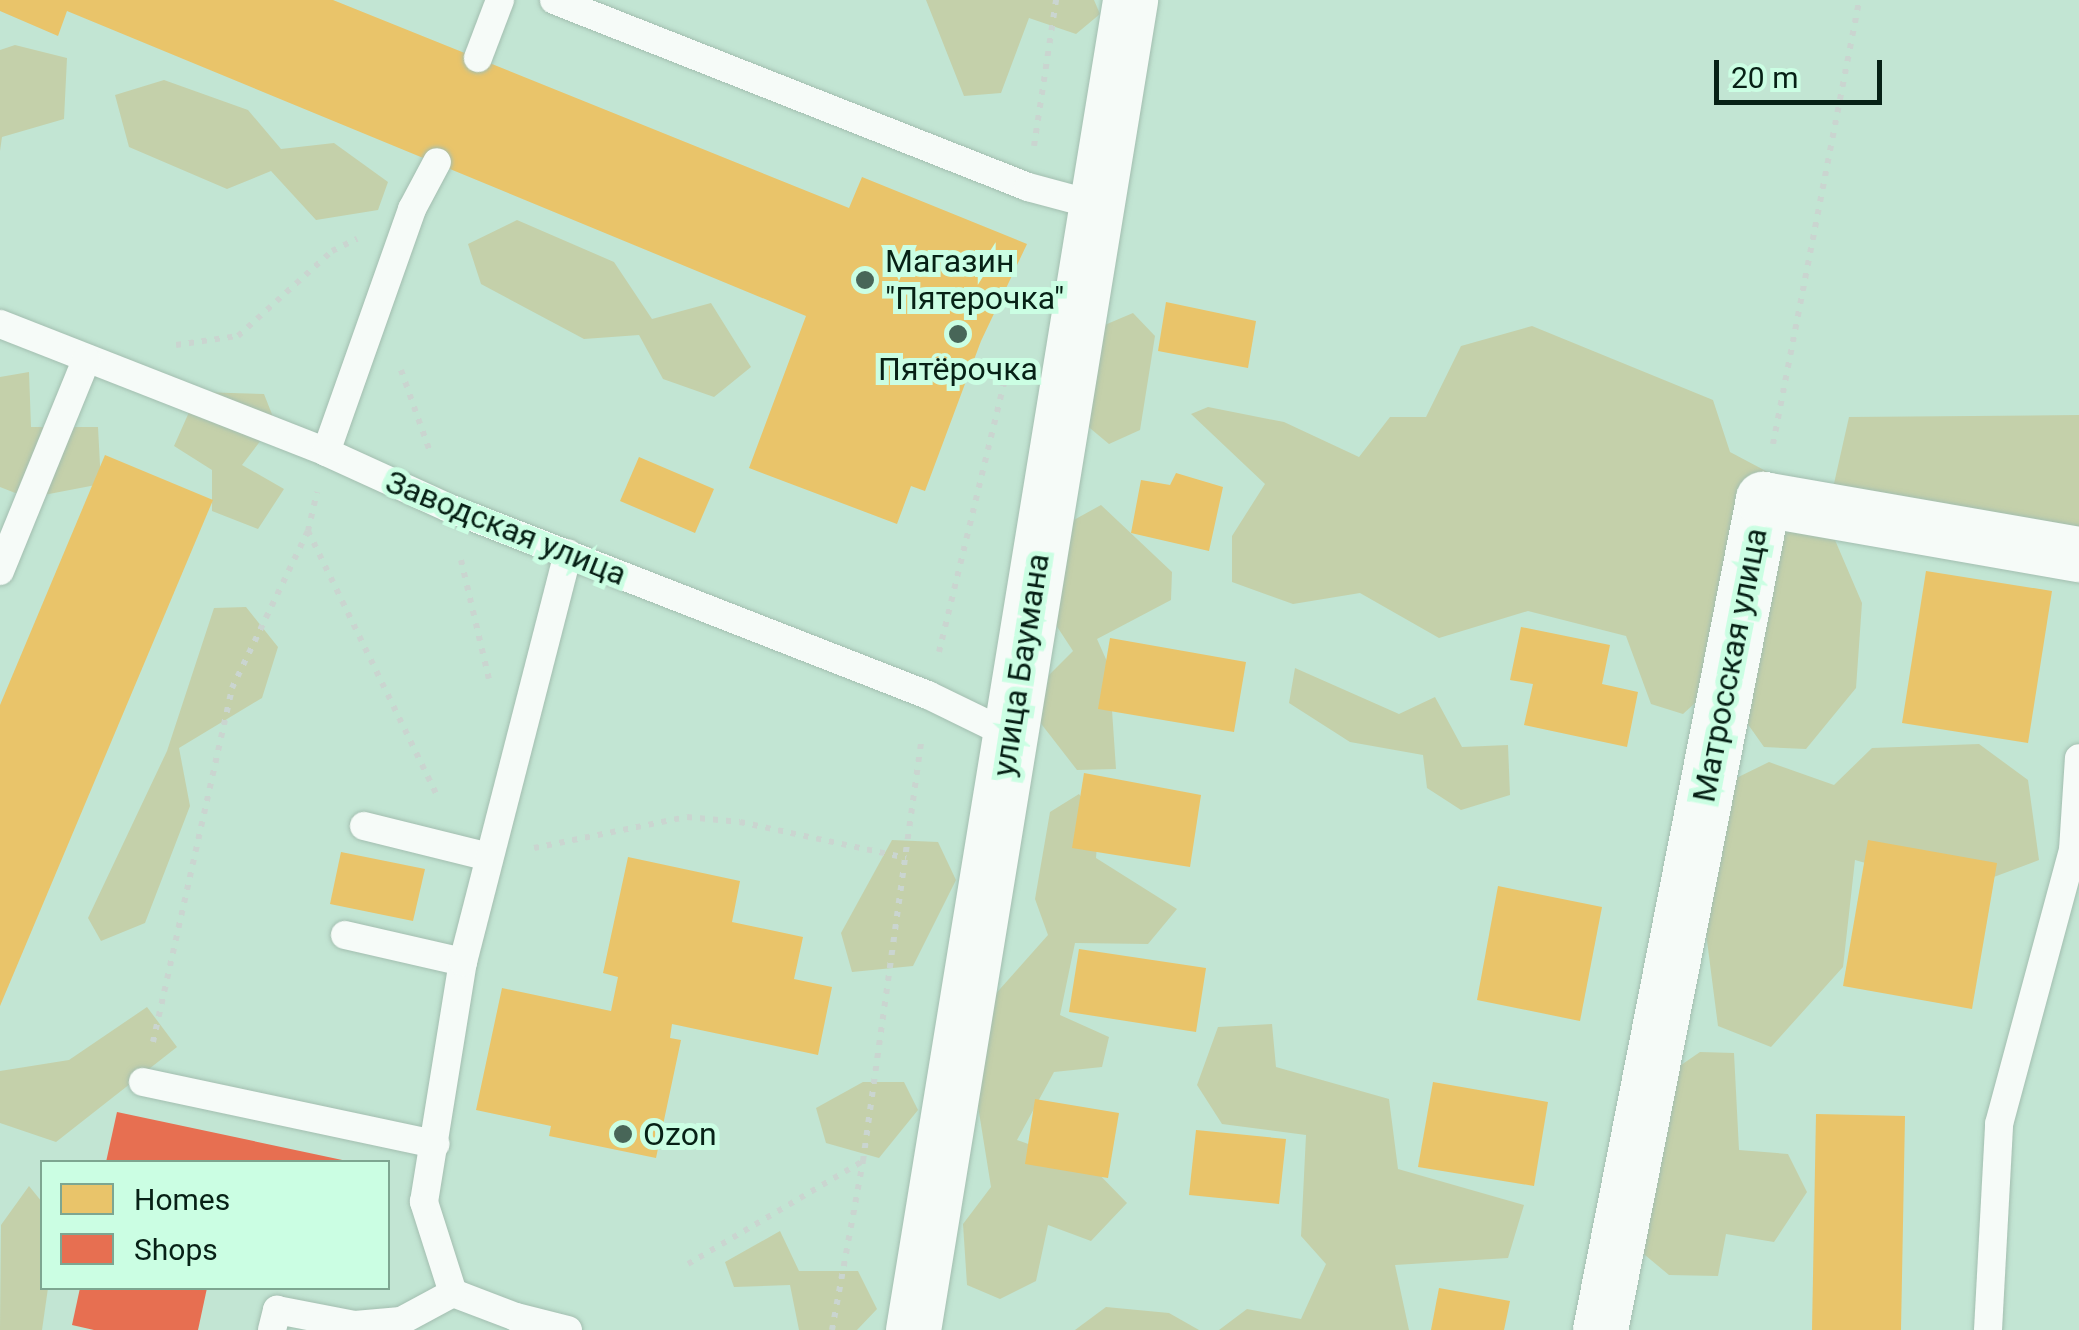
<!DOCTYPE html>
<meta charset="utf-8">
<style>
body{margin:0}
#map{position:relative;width:2079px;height:1330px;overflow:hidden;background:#c2e5d3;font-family:Roboto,sans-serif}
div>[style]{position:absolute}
.green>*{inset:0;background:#c4d0aa}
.homes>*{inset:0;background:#e9c46a}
.shops>*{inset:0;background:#e76f51}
.path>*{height:6px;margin-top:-3px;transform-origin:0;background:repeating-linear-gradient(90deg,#cad5d0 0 5px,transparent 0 13px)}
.roads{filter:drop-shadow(0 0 2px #a3beb0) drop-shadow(0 0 2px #a3beb0)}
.service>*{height:28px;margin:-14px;padding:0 14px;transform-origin:14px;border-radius:14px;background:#f6fbf8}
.minor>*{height:55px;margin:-27.5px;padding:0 27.5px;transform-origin:27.5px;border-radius:27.5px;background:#f6fbf8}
.tertiary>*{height:55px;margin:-27.5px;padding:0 27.5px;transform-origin:27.5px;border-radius:27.5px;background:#f6fbf8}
.dots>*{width:28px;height:28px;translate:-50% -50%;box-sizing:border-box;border:5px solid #cbfee3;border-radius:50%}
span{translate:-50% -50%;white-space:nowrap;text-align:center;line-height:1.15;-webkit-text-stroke:10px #cbfee3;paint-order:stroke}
.poi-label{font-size:32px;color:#072116}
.left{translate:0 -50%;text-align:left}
.street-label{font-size:32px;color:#072116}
.legend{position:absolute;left:40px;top:1160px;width:350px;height:130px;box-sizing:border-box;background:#cbfee3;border:2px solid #7da691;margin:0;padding:12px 18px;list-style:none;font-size:30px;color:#072116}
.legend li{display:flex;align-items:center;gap:20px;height:50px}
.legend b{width:50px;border:2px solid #7da691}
.scale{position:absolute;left:1714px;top:60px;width:168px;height:45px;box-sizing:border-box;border:5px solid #072116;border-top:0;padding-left:12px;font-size:30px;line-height:35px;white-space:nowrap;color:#072116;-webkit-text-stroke:8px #cbfee3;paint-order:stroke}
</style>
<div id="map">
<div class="green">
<i style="clip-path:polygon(926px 0,1094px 0,1100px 14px,1076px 34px,1029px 18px,1001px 93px,964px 96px)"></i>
<i style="clip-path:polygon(15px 45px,67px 58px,64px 119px,2px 137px,0 151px,0 50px)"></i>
<i style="clip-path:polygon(164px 80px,248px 110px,281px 149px,334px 143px,388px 182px,378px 210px,316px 220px,271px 171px,227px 189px,129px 147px,115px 95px)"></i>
<i style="clip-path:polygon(517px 220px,614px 262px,652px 319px,711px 303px,751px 367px,714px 397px,663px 379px,639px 335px,584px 339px,481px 284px,468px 244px)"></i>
<i style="clip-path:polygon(1133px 313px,1155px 336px,1140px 430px,1109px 444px,1085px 424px,1100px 327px)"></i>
<i style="clip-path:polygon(1532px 326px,1713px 400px,1730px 452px,1817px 498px,1862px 603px,1856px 688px,1806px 749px,1764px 747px,1718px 682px,1683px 714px,1651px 704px,1626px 636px,1528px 611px,1439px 638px,1360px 593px,1293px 604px,1232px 582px,1232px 536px,1265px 484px,1191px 414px,1208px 407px,1284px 422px,1359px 457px,1390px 417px,1426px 417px,1461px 346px)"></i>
<i style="clip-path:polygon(29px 372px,31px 427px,98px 427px,101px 484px,28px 498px,0 487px,0 377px)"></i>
<i style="clip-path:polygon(198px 392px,264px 394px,275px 422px,242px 465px,284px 489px,258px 529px,212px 511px,212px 470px,174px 446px)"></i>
<i style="clip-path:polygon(2079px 415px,2079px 532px,1833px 488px,1849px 417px)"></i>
<i style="clip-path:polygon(1101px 505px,1172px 572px,1171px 600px,1097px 639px,1109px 666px,1116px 769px,1077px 770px,1039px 721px,1049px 675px,1073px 651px,1054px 622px,1072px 521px)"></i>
<i style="clip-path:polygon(246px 607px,278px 647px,262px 698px,179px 748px,190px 806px,145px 923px,101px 941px,88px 918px,167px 751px,214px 608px)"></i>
<i style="clip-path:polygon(1295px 668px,1399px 714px,1435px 697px,1462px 747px,1508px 745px,1510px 795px,1461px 810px,1427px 788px,1423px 755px,1350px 742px,1289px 703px)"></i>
<i style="clip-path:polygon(1979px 744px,2028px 780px,2039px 860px,1959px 890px,1855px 860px,1843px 967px,1771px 1047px,1718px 1026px,1699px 879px,1718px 787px,1769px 762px,1834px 785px,1872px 748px)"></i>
<i style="clip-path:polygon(1079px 794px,1099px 820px,1096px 858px,1177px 909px,1148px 944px,1075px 943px,1060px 1015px,1109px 1037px,1102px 1067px,1054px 1072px,1017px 1140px,1091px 1166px,1127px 1203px,1091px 1241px,1048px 1225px,1036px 1281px,1000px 1299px,967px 1285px,963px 1224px,991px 1187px,974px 1081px,984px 1007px,1048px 935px,1035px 899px,1050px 812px)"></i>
<i style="clip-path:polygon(892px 840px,938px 842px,956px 880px,913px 966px,852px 972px,841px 933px)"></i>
<i style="clip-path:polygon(147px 1007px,177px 1047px,56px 1142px,0 1123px,0 1071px,69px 1060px)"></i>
<i style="clip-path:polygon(1272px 1024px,1276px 1067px,1389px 1099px,1398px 1169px,1524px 1205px,1508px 1258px,1395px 1265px,1409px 1330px,1219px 1330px,1247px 1309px,1301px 1319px,1326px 1264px,1301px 1236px,1306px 1135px,1222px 1124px,1197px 1085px,1218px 1027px)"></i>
<i style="clip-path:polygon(1700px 1052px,1734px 1053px,1739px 1150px,1788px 1154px,1807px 1192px,1774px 1242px,1726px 1234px,1718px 1276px,1669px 1275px,1627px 1240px,1658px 1081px)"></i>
<i style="clip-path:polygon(863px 1082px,904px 1082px,918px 1110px,879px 1158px,826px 1143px,816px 1108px)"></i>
<i style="clip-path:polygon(29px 1186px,42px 1202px,42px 1288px,48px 1288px,42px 1330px,0 1330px,1px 1225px)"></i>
<i style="clip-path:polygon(780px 1231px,799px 1271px,858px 1271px,877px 1309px,857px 1330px,799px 1330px,790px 1285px,734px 1287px,725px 1262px)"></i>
<i style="clip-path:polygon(1106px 1307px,1169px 1313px,1199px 1330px,1075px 1330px)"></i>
</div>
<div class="homes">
<i style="clip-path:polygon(0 0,333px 0,849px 208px,862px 177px,1027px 244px,981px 341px,925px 491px,911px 486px,897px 524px,749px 468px,806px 316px,67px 11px,58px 36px,0 11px)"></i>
<i style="clip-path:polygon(1166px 302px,1256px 321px,1248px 368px,1158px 351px)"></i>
<i style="clip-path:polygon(105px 455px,213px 500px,0 1006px,0 705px)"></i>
<i style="clip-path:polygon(639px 457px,714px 489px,695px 533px,620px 501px)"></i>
<i style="clip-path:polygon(1176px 473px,1223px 487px,1209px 551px,1131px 533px,1141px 480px,1170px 485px)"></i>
<i style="clip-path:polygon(1926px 571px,2052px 591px,2028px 743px,1902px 723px)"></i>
<i style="clip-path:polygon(1521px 627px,1610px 645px,1602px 684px,1638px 692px,1627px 747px,1524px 725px,1533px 684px,1510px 680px)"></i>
<i style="clip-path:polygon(1110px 638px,1246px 662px,1234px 732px,1098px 709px)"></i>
<i style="clip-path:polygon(1084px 773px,1201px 795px,1190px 867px,1072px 848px)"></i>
<i style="clip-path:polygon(1868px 840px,1997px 863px,1972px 1009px,1843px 986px)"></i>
<i style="clip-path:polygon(341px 852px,425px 869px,413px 921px,330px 904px)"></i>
<i style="clip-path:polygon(628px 857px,740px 881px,732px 922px,803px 937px,794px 979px,832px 987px,818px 1055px,672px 1024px,670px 1038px,681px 1040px,656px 1158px,549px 1136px,551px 1126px,476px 1110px,502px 988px,611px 1011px,618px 977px,603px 973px)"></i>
<i style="clip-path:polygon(1498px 886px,1602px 907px,1580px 1021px,1477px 1000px)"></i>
<i style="clip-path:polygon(1079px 949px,1206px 968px,1196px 1032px,1069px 1012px)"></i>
<i style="clip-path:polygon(1433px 1082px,1548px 1102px,1534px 1186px,1418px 1167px)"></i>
<i style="clip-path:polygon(1035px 1099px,1119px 1113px,1108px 1178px,1025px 1164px)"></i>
<i style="clip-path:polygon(1816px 1114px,1905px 1116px,1901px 1330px,1812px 1330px)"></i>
<i style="clip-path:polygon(1196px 1130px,1286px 1139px,1279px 1204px,1189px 1195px)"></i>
<i style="clip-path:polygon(1439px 1288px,1510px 1301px,1504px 1330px,1431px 1330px)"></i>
</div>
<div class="shops">
<i style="clip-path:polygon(117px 1112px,347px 1161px,347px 1162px,106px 1162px)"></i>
<i style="clip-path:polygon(80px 1288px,207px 1288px,198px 1330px,94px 1330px,72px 1325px)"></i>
</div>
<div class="path">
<i style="left:1034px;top:146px;width:148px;rotate:-81.4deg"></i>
<i style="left:176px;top:345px;width:63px;rotate:-8.3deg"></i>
<i style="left:238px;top:336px;width:127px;rotate:-42.1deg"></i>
<i style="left:332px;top:251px;width:28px;rotate:-26deg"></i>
<i style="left:401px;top:370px;width:87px;rotate:70.5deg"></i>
<i style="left:1773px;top:444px;width:452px;rotate:-79deg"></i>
<i style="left:308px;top:531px;width:298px;rotate:64deg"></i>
<i style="left:461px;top:560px;width:122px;rotate:76.8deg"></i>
<i style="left:939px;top:652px;width:297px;rotate:-76.4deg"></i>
<i style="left:534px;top:848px;width:156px;rotate:-11.5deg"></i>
<i style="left:687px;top:817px;width:53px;rotate:5.4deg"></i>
<i style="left:740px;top:822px;width:170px;rotate:12.2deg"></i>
<i style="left:153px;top:1042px;width:363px;rotate:-77.4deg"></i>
<i style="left:232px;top:688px;width:174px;rotate:-64.2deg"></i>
<i style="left:308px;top:531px;width:40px;rotate:-77deg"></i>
<i style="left:688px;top:1264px;width:203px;rotate:-30.5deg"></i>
<i style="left:832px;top:1330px;width:172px;rotate:-79.6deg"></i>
<i style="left:863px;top:1161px;width:427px;rotate:-82.1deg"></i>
</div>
<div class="roads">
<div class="service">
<i style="left:554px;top:0;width:510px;rotate:21.53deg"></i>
<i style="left:1028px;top:187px;width:69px;rotate:15deg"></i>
<i style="left:478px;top:58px;width:62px;rotate:-69.2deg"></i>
<i style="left:0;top:324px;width:350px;rotate:21.4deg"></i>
<i style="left:326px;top:452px;width:135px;rotate:24.5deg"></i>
<i style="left:449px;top:508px;width:514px;rotate:21.33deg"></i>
<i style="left:928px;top:695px;width:91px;rotate:26deg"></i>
<i style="left:326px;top:452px;width:258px;rotate:-70.5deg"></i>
<i style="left:412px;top:209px;width:53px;rotate:-62deg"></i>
<i style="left:0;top:571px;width:228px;rotate:-67.8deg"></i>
<i style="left:364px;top:826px;width:129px;rotate:13.9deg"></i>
<i style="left:345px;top:935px;width:121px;rotate:12.9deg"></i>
<i style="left:143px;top:1082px;width:299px;rotate:12deg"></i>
<i style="left:272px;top:1330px;width:21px;rotate:-76deg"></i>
<i style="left:277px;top:1310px;width:79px;rotate:10.9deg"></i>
<i style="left:355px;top:1325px;width:46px;rotate:-5deg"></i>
<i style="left:401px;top:1321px;width:59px;rotate:-28.3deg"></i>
<i style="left:568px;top:1330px;width:54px;rotate:-166deg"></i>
<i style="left:516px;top:1317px;width:67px;rotate:-159.1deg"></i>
<i style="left:453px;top:1293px;width:96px;rotate:-107.7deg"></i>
<i style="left:424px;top:1202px;width:243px;rotate:-80.8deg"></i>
<i style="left:463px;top:962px;width:422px;rotate:-75.6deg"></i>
<i style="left:1988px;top:1330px;width:206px;rotate:-86.9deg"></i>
<i style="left:1999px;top:1124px;width:284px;rotate:-74.9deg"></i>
<i style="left:2073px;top:850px;width:92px;rotate:-86.3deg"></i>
</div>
<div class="minor">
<i style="left:1600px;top:1330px;width:847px;rotate:-78.9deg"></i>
<i style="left:1763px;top:499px;width:321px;rotate:9.9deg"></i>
</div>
<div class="tertiary">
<i style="left:913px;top:1330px;width:1348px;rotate:-80.73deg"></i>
</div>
</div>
<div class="dots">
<i style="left:865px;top:280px;background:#486658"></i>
<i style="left:958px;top:334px;background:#486658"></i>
<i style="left:623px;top:1134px;background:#486658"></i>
</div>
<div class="poi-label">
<span class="left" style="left:885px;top:280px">Магазин<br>"Пятерочка"</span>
<span style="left:958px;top:369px">Пятёрочка</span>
<span class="left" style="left:643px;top:1134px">Ozon</span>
</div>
<div class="street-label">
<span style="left:506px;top:528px;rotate:22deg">Заводская улица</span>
<span style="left:1021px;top:665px;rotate:-81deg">улица Баумана</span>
<span style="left:1730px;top:665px;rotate:-79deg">Матросская улица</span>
</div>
<ul class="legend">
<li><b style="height:28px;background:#e9c46a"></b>Homes</li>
<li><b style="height:28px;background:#e76f51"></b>Shops</li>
</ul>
<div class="scale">20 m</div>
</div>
